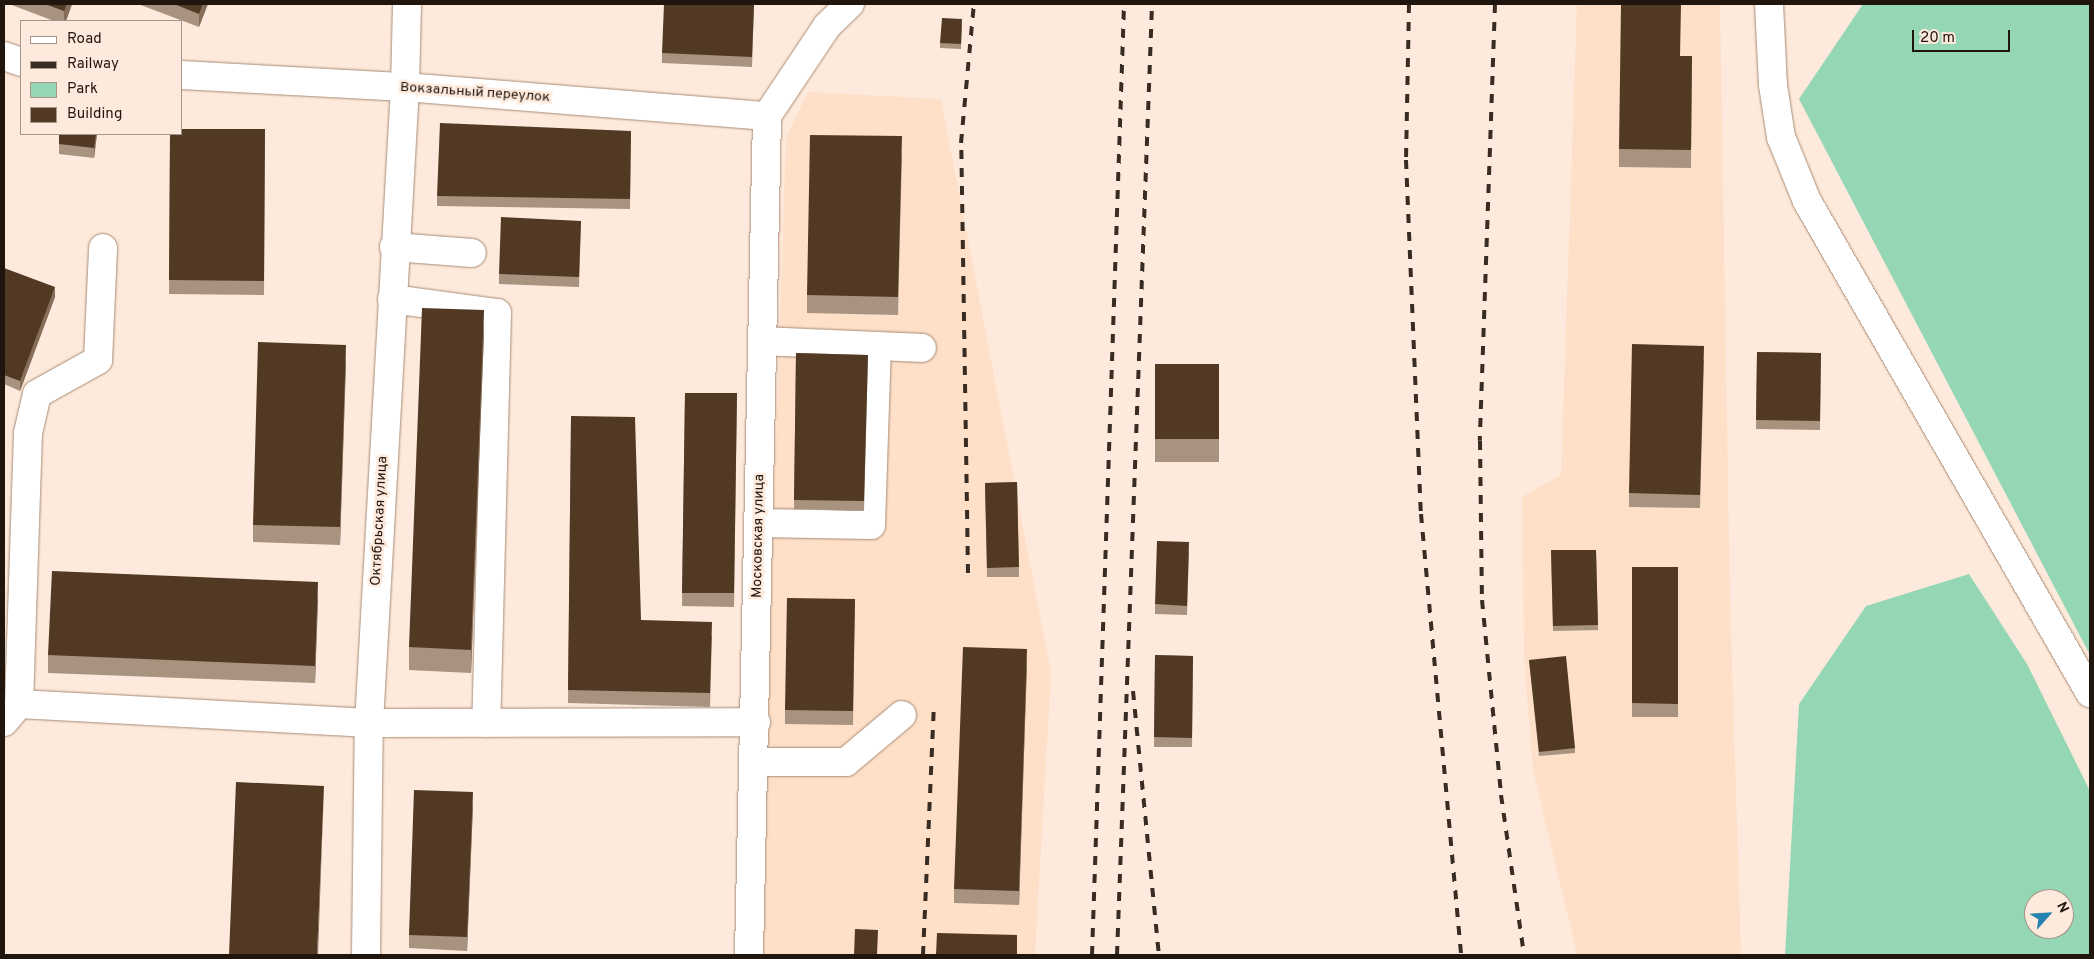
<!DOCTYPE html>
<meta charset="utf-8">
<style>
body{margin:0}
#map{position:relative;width:2094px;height:959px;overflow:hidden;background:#feeadc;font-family:Overpass,sans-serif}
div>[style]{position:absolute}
.built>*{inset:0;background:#fedfc8}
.green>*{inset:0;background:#95d6b5}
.roads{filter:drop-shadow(0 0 1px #a88b74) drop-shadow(0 0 1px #a88b74)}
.minor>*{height:28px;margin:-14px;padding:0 14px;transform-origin:14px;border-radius:14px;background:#fff}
.rail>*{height:4px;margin-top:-2px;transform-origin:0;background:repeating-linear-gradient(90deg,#382c23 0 9px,transparent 0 18px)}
.wall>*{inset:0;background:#a89280}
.shaded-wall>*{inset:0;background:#866e5b}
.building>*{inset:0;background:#523924}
span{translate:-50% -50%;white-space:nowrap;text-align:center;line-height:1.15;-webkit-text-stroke:5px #feeadc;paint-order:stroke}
.street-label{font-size:14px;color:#21160d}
.frame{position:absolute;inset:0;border:5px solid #21160d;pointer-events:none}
.legend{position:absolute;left:20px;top:20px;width:162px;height:115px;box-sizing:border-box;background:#feeadc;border:1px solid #a69589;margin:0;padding:6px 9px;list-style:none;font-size:15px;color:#21160d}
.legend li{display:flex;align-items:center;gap:10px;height:25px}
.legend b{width:25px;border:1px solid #a69589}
.north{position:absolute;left:2024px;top:889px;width:50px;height:50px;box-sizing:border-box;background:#feeadc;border:1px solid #a69589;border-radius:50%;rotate:64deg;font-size:14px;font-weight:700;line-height:20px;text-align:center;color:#21160d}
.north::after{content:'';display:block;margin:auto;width:18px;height:22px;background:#2383af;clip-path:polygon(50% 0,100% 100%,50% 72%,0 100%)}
.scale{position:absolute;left:1912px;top:30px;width:98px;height:22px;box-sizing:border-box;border:2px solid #21160d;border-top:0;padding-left:6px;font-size:15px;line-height:18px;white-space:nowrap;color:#21160d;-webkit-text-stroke:4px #feeadc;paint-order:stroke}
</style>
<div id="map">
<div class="built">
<i style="clip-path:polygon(1577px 4px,1720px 4px,1730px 600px,1741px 955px,1577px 955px,1533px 770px,1524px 655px,1522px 497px,1561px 475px)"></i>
<i style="clip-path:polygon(808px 92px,941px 99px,1051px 673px,1035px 955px,759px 955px,786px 138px)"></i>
</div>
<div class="green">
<i style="clip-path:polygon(1863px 4px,2090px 4px,2090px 655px,1799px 99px)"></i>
<i style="clip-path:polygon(evenodd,1969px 574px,2027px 664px,2090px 791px,2090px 955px,1785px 955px,1799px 704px,1866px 606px,1969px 574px,2034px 899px,2064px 899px,2064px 929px,2034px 929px,2034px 899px)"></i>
</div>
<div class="roads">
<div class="minor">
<i style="left:1769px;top:4px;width:81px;rotate:87.2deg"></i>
<i style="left:1773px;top:85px;width:53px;rotate:81.3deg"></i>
<i style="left:1781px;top:137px;width:69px;rotate:67.9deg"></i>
<i style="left:1807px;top:201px;width:568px;rotate:60.09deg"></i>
<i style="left:4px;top:56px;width:18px;rotate:19deg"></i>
<i style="left:181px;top:75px;width:224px;rotate:3.1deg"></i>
<i style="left:405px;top:87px;width:363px;rotate:4.6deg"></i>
<i style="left:767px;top:116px;width:108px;rotate:-56.3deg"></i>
<i style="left:827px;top:26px;width:32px;rotate:-44deg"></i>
<i style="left:394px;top:247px;width:78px;rotate:4.4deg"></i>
<i style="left:392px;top:299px;width:106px;rotate:7.6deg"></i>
<i style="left:497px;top:313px;width:410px;rotate:91.5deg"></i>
<i style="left:763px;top:341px;width:159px;rotate:2.5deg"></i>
<i style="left:759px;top:523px;width:112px;rotate:1deg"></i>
<i style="left:871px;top:525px;width:179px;rotate:-88.1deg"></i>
<i style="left:19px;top:704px;width:271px;rotate:-88.1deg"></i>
<i style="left:28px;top:433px;width:40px;rotate:-77deg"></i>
<i style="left:37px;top:394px;width:70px;rotate:-29.1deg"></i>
<i style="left:98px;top:360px;width:112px;rotate:-87.4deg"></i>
<i style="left:4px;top:722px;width:23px;rotate:-50deg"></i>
<i style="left:19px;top:704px;width:351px;rotate:3.1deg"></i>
<i style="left:369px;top:723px;width:387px;rotate:-0.1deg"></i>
<i style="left:755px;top:762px;width:91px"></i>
<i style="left:846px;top:762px;width:73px;rotate:-40deg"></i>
<i style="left:366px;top:955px;width:232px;rotate:-89.3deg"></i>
<i style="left:369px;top:723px;width:637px;rotate:-86.76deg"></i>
<i style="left:405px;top:87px;width:83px;rotate:-88.6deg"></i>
<i style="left:749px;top:955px;width:839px;rotate:-88.77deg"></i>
</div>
</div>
<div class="rail">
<i style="left:1409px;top:4px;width:156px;rotate:91.1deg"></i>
<i style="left:1406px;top:160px;width:354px;rotate:87.6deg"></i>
<i style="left:1421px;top:514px;width:443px;rotate:84.8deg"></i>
<i style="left:1495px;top:4px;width:437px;rotate:92deg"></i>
<i style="left:1480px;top:441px;width:159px;rotate:89.3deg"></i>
<i style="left:1482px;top:600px;width:196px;rotate:84.4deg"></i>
<i style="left:1501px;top:795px;width:162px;rotate:81.8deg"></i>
<i style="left:968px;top:573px;width:430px;rotate:-90.9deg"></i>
<i style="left:961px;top:143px;width:140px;rotate:-84.7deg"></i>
<i style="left:1133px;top:691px;width:265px;rotate:84.4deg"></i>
<i style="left:923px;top:955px;width:251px;rotate:-87.5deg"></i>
<i style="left:1092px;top:955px;width:952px;rotate:-88.07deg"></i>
<i style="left:1117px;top:955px;width:952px;rotate:-87.89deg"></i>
</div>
<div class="wall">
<i style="clip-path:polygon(9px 4px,72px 4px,66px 21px,54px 21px)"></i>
<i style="clip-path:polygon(138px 4px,208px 4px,199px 27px)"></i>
<i style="clip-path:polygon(754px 5px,752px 67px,662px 63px,662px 53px)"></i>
<i style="clip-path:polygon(962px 24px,961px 49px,940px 48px,940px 43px)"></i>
<i style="clip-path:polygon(1680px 56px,1692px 56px,1691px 168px,1619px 167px,1619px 149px)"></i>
<i style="clip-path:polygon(265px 129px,264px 295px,169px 294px,170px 134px)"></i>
<i style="clip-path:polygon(631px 131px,630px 209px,437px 206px,437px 196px)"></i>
<i style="clip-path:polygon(59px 134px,97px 134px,94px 158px,59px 154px)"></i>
<i style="clip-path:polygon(902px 154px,898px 315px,807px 313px,807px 295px)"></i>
<i style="clip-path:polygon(581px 221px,579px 287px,499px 284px,499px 274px)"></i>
<i style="clip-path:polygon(4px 268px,55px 297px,20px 391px,4px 384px)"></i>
<i style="clip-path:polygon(484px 333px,471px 673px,409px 670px,409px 647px)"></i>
<i style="clip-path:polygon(1757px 352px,1821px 353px,1820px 430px,1756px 429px)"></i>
<i style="clip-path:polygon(796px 353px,868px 355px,864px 511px,794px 509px)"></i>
<i style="clip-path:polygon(1704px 359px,1700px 508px,1629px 507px,1629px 493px)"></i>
<i style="clip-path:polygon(346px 362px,340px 545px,253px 542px,253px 525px)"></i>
<i style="clip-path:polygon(1155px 364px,1219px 364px,1219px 462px,1155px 462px)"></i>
<i style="clip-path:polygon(685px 393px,737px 393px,734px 607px,682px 606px)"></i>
<i style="clip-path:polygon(571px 416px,641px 620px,712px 636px,710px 707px,568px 703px)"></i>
<i style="clip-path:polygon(1017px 482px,1019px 577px,987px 577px,985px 483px)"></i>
<i style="clip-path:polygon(1551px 550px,1596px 550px,1598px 630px,1553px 631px)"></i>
<i style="clip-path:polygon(1189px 551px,1187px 615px,1155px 614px,1155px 604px)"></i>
<i style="clip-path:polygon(1632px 567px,1678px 567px,1678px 717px,1632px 717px)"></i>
<i style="clip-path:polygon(318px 599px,315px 683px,48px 673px,48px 655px)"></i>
<i style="clip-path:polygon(855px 599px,853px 725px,785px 724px,785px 710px)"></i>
<i style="clip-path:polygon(1155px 655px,1193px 656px,1192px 747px,1154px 747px)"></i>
<i style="clip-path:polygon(1529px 660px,1575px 748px,1575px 753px,1539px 756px)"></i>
<i style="clip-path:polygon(1027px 663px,1019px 905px,954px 903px,954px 889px)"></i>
<i style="clip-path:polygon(473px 806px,467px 951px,409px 948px,409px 935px)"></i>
</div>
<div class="shaded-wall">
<i style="clip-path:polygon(67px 4px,72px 4px,66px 21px,64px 21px,64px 11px)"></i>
<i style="clip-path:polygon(203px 4px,208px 4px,199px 27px,199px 14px)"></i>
<i style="clip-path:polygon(96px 134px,97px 134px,94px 158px,94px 148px)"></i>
<i style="clip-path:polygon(55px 287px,55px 297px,20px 391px,20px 381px)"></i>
<i style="clip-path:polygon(484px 310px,484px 333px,471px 673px,471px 650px)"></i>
<i style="clip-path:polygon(346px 345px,346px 362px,340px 545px,340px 527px)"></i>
<i style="clip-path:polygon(318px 582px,318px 599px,315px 683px,315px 666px)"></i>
<i style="clip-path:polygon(1027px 649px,1027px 663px,1019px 905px,1019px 891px)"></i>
<i style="clip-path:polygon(324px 786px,318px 955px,317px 955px)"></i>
<i style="clip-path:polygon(473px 792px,473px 806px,467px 951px,467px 937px)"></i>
</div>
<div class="building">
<i style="clip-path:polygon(45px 4px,67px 4px,64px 11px)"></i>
<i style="clip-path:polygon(174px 4px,203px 4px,199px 14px)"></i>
<i style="clip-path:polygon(664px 4px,718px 4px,754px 5px,752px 57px,662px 53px)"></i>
<i style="clip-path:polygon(1621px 4px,1681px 4px,1680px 56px,1692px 56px,1691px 150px,1619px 149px)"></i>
<i style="clip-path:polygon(942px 18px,962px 19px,961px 44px,940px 43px)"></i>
<i style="clip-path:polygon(440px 123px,631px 131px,630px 199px,437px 196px)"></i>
<i style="clip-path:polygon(181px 129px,265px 129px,264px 281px,169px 280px,170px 134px,181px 134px)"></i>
<i style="clip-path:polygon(59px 134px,96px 134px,94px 148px,59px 144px)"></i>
<i style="clip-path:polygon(810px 135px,902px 136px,898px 297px,807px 295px)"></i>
<i style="clip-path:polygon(501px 217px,581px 221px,579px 277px,499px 274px)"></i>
<i style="clip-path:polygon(4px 268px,55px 287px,20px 381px,4px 375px)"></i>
<i style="clip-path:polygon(422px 308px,484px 310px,471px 650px,409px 647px)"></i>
<i style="clip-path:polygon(258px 342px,346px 345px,340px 527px,253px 525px)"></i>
<i style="clip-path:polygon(1632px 344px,1704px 346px,1700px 495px,1629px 493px)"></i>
<i style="clip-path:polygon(1757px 352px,1821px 353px,1820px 421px,1756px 420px)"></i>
<i style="clip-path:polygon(796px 353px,868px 355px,864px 501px,794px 500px)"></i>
<i style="clip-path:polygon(1155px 364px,1219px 364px,1219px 439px,1155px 439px)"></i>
<i style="clip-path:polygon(685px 393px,737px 393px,734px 593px,682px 593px)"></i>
<i style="clip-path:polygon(571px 416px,635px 417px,641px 620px,712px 622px,710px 693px,568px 690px)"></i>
<i style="clip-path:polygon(1017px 482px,1019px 567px,987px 568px,985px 483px)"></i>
<i style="clip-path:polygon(1157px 541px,1189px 542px,1187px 606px,1155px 604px)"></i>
<i style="clip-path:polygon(1551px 550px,1596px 550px,1598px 625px,1553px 626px)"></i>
<i style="clip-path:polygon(1632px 567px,1678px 567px,1678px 704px,1632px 703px)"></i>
<i style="clip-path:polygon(52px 571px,318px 582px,315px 666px,48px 655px)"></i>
<i style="clip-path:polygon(787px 598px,855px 599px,853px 711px,785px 710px)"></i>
<i style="clip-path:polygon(963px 647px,1027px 649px,1019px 891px,954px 889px)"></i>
<i style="clip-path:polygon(1155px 655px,1193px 656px,1192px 738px,1154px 737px)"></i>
<i style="clip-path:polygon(1566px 656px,1575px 748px,1539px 752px,1529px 660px)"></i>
<i style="clip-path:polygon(236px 782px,324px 786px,317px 955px,229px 955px)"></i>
<i style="clip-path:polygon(414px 790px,473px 792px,467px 937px,409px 935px)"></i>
<i style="clip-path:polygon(855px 929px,878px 930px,877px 955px,854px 955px)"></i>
<i style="clip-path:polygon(937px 933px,1017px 935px,1017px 955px,936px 955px)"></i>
</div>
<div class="street-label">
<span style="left:475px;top:93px;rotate:4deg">Вокзальный переулок</span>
<span style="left:380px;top:521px;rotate:-87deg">Октябрьская улица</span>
<span style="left:759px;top:536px;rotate:-89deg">Московская улица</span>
</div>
<div class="frame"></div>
<ul class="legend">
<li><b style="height:6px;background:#fff"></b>Road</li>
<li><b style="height:6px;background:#382c23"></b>Railway</li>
<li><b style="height:14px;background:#95d6b5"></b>Park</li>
<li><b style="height:14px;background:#523924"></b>Building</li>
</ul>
<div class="north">N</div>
<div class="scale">20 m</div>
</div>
